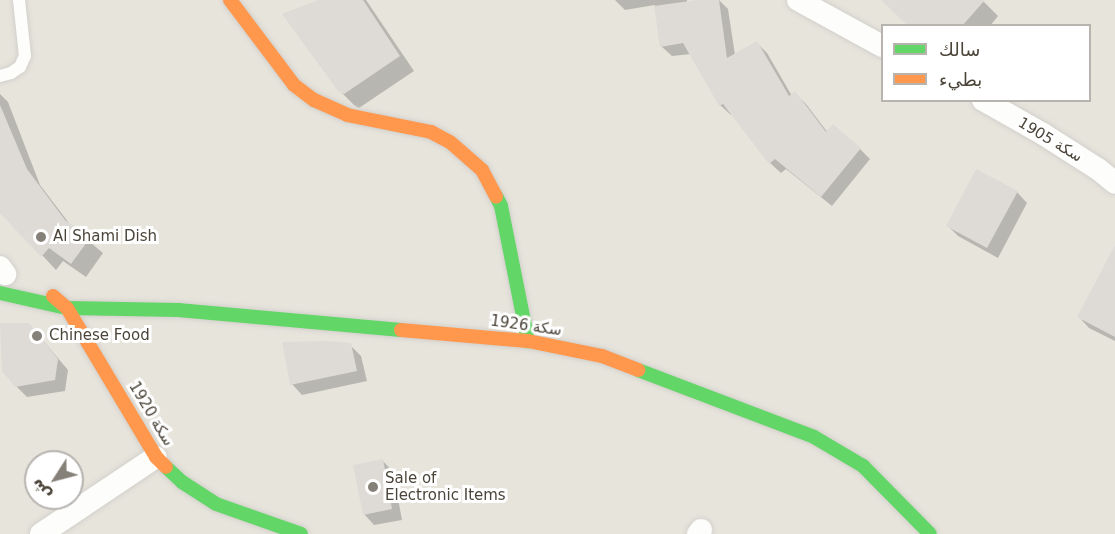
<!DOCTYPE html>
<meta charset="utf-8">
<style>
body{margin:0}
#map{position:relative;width:1115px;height:534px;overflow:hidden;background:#f4f2ee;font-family:"DejaVu Sans","Noto Naskh Arabic",sans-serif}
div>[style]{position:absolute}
.residential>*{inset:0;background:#e7e4dc}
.shadow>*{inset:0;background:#0003}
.building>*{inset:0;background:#dedbd6}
.roads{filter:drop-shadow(0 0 2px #d2d0cb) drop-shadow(0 0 2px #d2d0cb)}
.lane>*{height:12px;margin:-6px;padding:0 6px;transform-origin:6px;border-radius:6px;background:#fdfdfc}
.street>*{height:22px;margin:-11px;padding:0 11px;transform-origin:11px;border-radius:11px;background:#fdfdfc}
.fast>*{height:14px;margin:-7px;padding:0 7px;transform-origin:7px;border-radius:7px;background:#63d668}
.slow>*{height:14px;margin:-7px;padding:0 7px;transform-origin:7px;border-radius:7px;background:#ff974d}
.dots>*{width:16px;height:16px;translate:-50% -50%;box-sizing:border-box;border:3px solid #fff;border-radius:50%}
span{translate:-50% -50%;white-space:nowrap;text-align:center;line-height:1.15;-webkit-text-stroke:6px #fff;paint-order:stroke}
.street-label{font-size:15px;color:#4b4439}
.poi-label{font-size:15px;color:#4b4439}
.left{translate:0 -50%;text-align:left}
.legend{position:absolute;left:881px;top:24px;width:210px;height:78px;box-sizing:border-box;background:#fff;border:2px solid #b7b4b0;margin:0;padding:8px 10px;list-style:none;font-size:18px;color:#4b4439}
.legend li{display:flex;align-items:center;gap:12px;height:30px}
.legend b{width:30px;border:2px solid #b7b4b0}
.north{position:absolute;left:24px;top:450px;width:60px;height:60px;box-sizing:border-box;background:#fff;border:2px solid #b7b4b0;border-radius:50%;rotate:234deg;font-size:16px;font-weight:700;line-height:24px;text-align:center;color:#4b4439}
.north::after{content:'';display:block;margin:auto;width:21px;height:27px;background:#868178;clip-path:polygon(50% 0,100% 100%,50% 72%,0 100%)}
</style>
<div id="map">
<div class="residential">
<i style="clip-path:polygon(evenodd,0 0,1115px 0,1115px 534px,0 534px,0 0,882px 26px,1090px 26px,1090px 100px,882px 100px,882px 26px,0 0,36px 462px,72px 462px,72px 498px,36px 498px,36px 462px)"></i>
</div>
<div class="shadow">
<i style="clip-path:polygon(323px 0,366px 0,414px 71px,359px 108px,354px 105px,339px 90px)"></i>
<i style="clip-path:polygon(615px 0,687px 0,687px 3px,719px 0,728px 9px,735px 55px,757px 43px,767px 53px,792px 96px,795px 93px,806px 104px,828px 133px,860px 149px,870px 159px,832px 206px,786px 169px,781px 173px,770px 163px,733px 114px,731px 115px,720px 105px,691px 54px,672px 56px,661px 46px,655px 5px,625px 10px)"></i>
<i style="clip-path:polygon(901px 0,982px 0,998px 16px,990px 26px,909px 26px)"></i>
<i style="clip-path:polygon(0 94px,8px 102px,40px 185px,72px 227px,103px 253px,86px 277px,63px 261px,56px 270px,0 210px)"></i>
<i style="clip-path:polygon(1017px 192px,1027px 203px,998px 258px,958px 236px,948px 226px)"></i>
<i style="clip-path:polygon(1115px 278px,1115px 341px,1089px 328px,1079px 317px)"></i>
<i style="clip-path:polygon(29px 324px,68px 370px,65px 391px,27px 397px,16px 386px)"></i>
<i style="clip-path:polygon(350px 345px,361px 356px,367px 381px,302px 395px,292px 384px)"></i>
<i style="clip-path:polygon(383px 461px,393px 472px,402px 520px,374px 525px,364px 514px)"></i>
</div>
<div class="building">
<i style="clip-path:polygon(318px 0,363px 0,400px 56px,344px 94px,338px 91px,282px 14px)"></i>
<i style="clip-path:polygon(697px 0,719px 0,727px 58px,757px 41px,789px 96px,795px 91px,826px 132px,833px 124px,861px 148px,821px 197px,775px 159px,769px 164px,723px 104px,719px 106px,683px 43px,660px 47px,654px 6px)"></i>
<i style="clip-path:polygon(881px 0,985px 0,962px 26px,908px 26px)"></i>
<i style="clip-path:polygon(0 105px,27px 169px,65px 220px,90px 238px,71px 264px,49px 248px,41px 257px,0 213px)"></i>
<i style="clip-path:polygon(976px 169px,1018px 191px,987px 248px,946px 226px)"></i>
<i style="clip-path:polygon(1115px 245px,1115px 337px,1077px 317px)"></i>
<i style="clip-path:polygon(0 323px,29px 323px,58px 359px,55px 380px,15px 387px,2px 371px)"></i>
<i style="clip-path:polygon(326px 341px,351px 343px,357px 371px,290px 385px,282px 342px)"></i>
<i style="clip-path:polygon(383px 459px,392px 509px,363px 515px,353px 465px)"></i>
</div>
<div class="roads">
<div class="lane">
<i style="left:0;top:76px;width:11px;rotate:-15deg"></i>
<i style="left:11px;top:73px;width:11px;rotate:-34deg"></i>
<i style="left:20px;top:67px;width:12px;rotate:-66deg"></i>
<i style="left:25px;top:56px;width:56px;rotate:-96.1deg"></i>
</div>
<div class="street">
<i style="left:798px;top:0;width:96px;rotate:28.7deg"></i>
<i style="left:983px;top:100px;width:69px;rotate:29.5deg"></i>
<i style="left:1043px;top:134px;width:65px;rotate:32.5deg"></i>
<i style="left:1098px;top:169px;width:22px;rotate:39deg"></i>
<i style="left:0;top:267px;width:9px;rotate:54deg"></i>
<i style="left:41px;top:534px;width:138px;rotate:-33.8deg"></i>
<i style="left:698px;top:534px;width:5px;rotate:-53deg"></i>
</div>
<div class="fast">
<i style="left:496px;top:196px;width:11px;rotate:63deg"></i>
<i style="left:501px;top:206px;width:138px;rotate:78.7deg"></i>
<i style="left:0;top:293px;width:69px;rotate:12.6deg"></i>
<i style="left:67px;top:308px;width:111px;rotate:1deg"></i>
<i style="left:178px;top:310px;width:224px;rotate:5.1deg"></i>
<i style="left:638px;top:370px;width:188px;rotate:20.8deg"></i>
<i style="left:814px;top:437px;width:57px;rotate:30.6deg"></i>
<i style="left:863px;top:466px;width:95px;rotate:45.4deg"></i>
<i style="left:166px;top:467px;width:22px;rotate:43deg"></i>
<i style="left:182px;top:482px;width:40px;rotate:32.9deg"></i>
<i style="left:216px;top:504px;width:90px;rotate:19.4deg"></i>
</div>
<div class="slow">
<i style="left:230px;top:0;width:106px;rotate:53deg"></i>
<i style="left:294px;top:85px;width:25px;rotate:37deg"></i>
<i style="left:314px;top:100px;width:36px;rotate:24deg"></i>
<i style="left:347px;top:115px;width:86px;rotate:11.4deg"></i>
<i style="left:431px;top:132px;width:21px;rotate:28deg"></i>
<i style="left:450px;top:142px;width:43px;rotate:41.2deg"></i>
<i style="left:482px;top:170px;width:30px;rotate:62deg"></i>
<i style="left:53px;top:296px;width:18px;rotate:41deg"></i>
<i style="left:67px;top:308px;width:174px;rotate:59.1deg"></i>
<i style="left:156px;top:457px;width:14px;rotate:45deg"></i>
<i style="left:401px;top:330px;width:127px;rotate:5deg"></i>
<i style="left:528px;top:341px;width:76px;rotate:11.5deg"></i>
<i style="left:602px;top:356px;width:39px;rotate:21deg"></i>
</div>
</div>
<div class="dots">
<i style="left:41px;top:237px;background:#868178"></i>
<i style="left:37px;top:336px;background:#868178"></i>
<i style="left:373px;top:487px;background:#868178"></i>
</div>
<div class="street-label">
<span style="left:1050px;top:140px;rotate:31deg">سكة 1905</span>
<span style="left:526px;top:326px;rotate:8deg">سكة 1926</span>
<span style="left:151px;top:414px;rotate:59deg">سكة 1920</span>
</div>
<div class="poi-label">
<span class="left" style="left:53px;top:237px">Al Shami Dish</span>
<span class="left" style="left:49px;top:336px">Chinese Food</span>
<span class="left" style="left:385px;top:487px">Sale of<br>Electronic Items</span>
</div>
<ul class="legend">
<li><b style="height:8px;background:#63d668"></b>سالك</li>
<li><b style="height:8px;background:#ff974d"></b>بطيء</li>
</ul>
<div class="north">ش</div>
</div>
